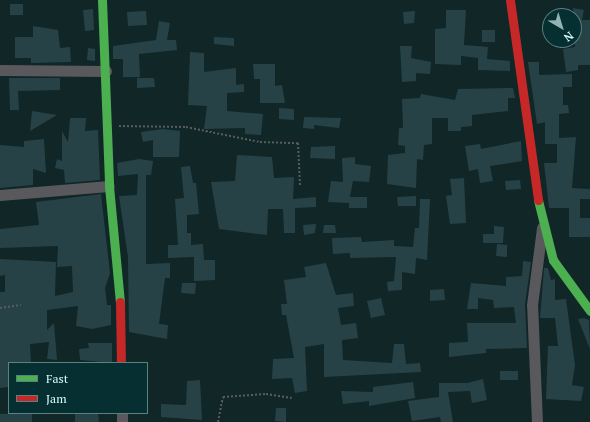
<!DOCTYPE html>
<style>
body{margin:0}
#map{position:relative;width:590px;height:422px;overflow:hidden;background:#102627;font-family:"PT Serif",serif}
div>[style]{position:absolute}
.building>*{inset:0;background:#274246}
.path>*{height:2px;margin-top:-1px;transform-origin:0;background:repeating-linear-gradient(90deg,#575c60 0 2px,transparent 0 4px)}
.street>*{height:11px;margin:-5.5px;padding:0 5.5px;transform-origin:5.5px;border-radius:5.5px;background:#59585d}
.fast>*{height:9px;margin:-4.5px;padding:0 4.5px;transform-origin:4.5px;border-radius:4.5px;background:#4caf50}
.jam>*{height:9px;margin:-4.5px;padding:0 4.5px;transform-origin:4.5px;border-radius:4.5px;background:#c62828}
span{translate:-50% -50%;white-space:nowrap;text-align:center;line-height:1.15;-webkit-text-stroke:3.5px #062f31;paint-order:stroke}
.legend{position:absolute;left:8px;top:362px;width:140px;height:52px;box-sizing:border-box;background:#062f31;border:1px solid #5b8183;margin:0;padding:5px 7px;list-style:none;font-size:12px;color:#dafdfe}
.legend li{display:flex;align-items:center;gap:8px;height:20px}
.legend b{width:20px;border:1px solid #5b8183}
.north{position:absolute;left:542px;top:8px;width:40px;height:40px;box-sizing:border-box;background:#062f31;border:1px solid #5b8183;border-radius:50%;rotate:142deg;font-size:11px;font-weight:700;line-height:16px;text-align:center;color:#dafdfe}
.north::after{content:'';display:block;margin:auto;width:14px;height:18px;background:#93b2b3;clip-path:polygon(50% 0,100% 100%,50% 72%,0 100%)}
</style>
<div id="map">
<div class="building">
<i style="clip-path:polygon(10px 4px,23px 4px,23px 15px,10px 15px)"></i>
<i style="clip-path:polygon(573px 8px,584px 10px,582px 20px,590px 20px,590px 65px,578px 65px,578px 70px,566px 72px,563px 49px,575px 47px)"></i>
<i style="clip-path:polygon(93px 9px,94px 30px,85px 31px,83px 10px)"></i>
<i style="clip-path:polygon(446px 10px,466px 10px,464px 45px,488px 47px,487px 59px,510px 61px,510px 71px,478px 70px,478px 58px,461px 56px,461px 65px,435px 64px,435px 29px,446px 28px)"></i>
<i style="clip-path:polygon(146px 11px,147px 25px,128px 26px,127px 12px)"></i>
<i style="clip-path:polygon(415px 11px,414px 23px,404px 24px,403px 12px)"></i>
<i style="clip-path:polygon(159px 21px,170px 23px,167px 40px,176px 40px,177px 50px,139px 54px,140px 77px,123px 77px,123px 59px,113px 59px,113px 46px,156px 40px)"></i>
<i style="clip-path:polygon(33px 26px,58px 30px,60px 48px,70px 47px,71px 62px,31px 63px,31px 58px,15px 58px,15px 37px,33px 37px)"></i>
<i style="clip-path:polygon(482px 30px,495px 30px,495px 42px,482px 42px)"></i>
<i style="clip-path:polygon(214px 37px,234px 38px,234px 46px,214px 44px)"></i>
<i style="clip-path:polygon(400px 46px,412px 46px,411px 58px,431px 62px,430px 74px,416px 73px,416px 81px,402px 82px)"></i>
<i style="clip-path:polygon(88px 48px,95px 49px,95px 61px,87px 60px)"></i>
<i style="clip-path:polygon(190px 52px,204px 53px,204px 72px,236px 68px,236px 85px,244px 84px,244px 92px,227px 93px,227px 111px,263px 114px,261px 135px,245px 134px,245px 128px,204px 129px,207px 106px,188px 105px)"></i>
<i style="clip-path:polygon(528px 62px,539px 62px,539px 75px,572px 74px,572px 87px,563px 87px,563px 105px,568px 105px,569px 113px,559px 114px,559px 138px,576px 137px,572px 188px,590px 189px,590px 199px,580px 199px,580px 218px,590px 218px,590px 237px,569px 237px,569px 208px,549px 208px,544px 163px,557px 163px,557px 144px,545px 144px,545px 122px,537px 124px)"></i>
<i style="clip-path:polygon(253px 64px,275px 64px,275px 86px,282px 85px,285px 103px,260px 103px,260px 79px,254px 79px)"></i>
<i style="clip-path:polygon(9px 78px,60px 78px,60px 90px,18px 91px,19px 110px,10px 110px)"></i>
<i style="clip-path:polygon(137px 78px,154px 78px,155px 87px,137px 88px)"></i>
<i style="clip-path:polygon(513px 88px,515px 98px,508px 98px,508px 111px,472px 115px,472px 126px,461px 127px,461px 131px,448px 131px,448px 118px,432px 118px,432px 144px,424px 145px,423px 160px,417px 159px,416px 188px,387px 184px,388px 155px,405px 153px,405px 146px,398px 145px,399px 128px,403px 128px,402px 99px,420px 98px,421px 94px,455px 100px,458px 89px)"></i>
<i style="clip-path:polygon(279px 108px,294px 109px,294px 120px,279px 119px)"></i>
<i style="clip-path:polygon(32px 111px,57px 115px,30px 131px)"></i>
<i style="clip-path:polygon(304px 117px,341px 118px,339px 128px,314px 125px,314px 129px,303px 128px)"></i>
<i style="clip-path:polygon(70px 118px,86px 118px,85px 131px,98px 130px,100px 180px,65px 183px,64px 170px,55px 168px,57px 159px,62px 161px,62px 131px,68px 142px)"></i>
<i style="clip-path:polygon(163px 129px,180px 131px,179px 157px,153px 157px,153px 140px,143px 142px,141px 132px)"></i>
<i style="clip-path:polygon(44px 139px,46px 173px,33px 169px,33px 185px,0 188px,0 145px,24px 147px,24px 141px)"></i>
<i style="clip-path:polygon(521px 141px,522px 161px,490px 166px,493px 181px,480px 183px,478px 169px,469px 171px,465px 146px,480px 144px,481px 149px)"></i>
<i style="clip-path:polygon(335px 146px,335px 159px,310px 158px,311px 147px)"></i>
<i style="clip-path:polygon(237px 155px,272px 157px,274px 178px,294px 177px,293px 199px,316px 197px,316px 207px,295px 208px,295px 233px,284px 233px,283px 209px,268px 209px,267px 235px,219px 229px,211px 182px,235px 181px)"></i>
<i style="clip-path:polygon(355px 157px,355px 164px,371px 166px,369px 182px,353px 181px,350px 197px,367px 197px,367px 208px,349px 208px,349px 203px,328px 202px,331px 181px,343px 182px,342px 158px)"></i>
<i style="clip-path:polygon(139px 159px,153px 161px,151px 175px,146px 175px,146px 264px,170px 263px,170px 278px,165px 278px,159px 324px,168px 325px,167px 339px,129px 332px,128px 257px,119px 196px,137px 195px,138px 174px,118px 176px,117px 163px)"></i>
<i style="clip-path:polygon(190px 166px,193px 183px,196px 183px,199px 214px,187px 215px,187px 233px,191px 233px,191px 245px,203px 244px,204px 260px,215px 260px,215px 280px,194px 281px,194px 257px,168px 258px,168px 245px,178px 245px,175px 199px,184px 198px,181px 167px)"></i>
<i style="clip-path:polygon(464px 178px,466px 223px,450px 224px,446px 196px,452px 195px,450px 179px)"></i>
<i style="clip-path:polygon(520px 180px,521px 189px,506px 190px,505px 181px)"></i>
<i style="clip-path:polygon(101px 194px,110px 273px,105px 288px,107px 305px,111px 305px,111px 325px,92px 329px,76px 326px,78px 306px,47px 310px,47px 330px,54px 323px,57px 360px,47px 359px,49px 342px,30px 344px,31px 363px,9px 363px,9px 387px,0 388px,0 292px,5px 292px,5px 275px,0 276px,0 259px,56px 262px,55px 296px,73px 292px,72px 266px,57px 267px,58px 246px,0 248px,0 229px,39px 225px,36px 202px)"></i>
<i style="clip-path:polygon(416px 196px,416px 206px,398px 206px,397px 197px)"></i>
<i style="clip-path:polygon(420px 199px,430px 199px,427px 260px,416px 258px,415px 274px,402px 272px,402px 290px,388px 291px,387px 282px,394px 281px,396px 257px,350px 258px,350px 253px,333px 254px,332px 238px,361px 237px,362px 242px,394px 240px,394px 246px,413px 247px,415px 228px,419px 228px)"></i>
<i style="clip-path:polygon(316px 224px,315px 233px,304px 235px,303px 225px)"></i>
<i style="clip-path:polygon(324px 225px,335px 225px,336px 233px,323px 233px)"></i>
<i style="clip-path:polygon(494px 226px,504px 227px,503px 243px,483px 243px,483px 234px,494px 234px)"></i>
<i style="clip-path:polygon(497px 244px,507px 245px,507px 257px,496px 256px)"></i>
<i style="clip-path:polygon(523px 261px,531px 262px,525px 304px,527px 348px,486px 349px,486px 353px,449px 357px,449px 343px,468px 342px,467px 323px,516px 323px,514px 307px,494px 308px,493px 300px,478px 298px,478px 309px,467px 309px,471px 283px,506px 286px,506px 277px,522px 276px)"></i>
<i style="clip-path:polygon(326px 263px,336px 295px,353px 293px,354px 306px,338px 308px,341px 325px,356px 323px,358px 338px,342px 340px,343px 360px,392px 363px,394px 344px,404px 344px,406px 364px,420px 363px,421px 372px,324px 377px,324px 344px,305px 347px,307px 391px,295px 393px,292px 378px,272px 379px,273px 359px,294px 358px,286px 315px,282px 315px,281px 304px,287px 304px,284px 280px,306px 277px,304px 267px)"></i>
<i style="clip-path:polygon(544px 268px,548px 268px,551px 280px,555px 279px,555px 300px,566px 299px,575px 365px,572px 385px,584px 387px,581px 401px,546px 399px,548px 346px,558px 346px,555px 318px,540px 318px)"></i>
<i style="clip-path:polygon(182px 283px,196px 283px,195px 294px,181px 293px)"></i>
<i style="clip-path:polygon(444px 289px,445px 300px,430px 301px,430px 290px)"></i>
<i style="clip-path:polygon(381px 298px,385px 315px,371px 318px,367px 301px)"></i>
<i style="clip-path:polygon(584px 318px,589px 320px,590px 349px,578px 319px)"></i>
<i style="clip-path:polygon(88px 343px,112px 343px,112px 363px,80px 360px,79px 349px,89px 348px)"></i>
<i style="clip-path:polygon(500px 371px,518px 371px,518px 380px,500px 380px)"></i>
<i style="clip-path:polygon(483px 379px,487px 400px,472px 403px,470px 391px,448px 392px,453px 422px,441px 422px,440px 417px,412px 421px,408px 401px,439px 397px,439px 383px,467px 383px)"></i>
<i style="clip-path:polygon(200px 380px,202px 420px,161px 417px,161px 404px,186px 405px,187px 381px)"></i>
<i style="clip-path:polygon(413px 382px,415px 398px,369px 406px,369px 401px,343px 404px,341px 391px,373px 392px,373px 387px)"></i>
<i style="clip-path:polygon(276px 408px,286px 408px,286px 422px,275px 421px)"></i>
<i style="clip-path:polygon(32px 413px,32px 422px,0 422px,0 414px)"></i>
<i style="clip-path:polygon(75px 413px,98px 413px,99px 422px,75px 422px)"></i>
</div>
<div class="path">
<i style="left:119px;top:126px;width:67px;rotate:0.9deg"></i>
<i style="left:186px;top:127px;width:76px;rotate:11.5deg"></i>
<i style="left:260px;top:142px;width:38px;rotate:2deg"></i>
<i style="left:298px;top:143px;width:42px;rotate:87.3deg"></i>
<i style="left:0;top:308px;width:21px;rotate:-8deg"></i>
<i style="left:218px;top:422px;width:25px;rotate:-79deg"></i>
<i style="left:223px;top:397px;width:43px;rotate:-4deg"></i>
<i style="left:266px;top:394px;width:26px;rotate:9deg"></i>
</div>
<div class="street">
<i style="left:0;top:70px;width:106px;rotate:0.5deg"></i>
<i style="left:0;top:195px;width:109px;rotate:-4.7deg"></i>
<i style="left:122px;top:413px;width:9px;rotate:90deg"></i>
<i style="left:537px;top:422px;width:117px;rotate:-92.4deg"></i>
<i style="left:532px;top:305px;width:78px;rotate:-82.6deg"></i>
</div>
<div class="fast">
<i style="left:102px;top:0;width:186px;rotate:87.8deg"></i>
<i style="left:109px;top:186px;width:117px;rotate:84.6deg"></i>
<i style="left:538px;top:200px;width:62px;rotate:76deg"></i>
<i style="left:553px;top:260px;width:63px;rotate:54deg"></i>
</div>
<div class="jam">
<i style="left:510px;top:0;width:202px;rotate:82deg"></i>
<i style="left:120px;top:302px;width:61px;rotate:89.1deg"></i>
</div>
<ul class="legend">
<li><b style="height:5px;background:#4caf50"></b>Fast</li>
<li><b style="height:5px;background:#c62828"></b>Jam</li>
</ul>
<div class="north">N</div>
</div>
